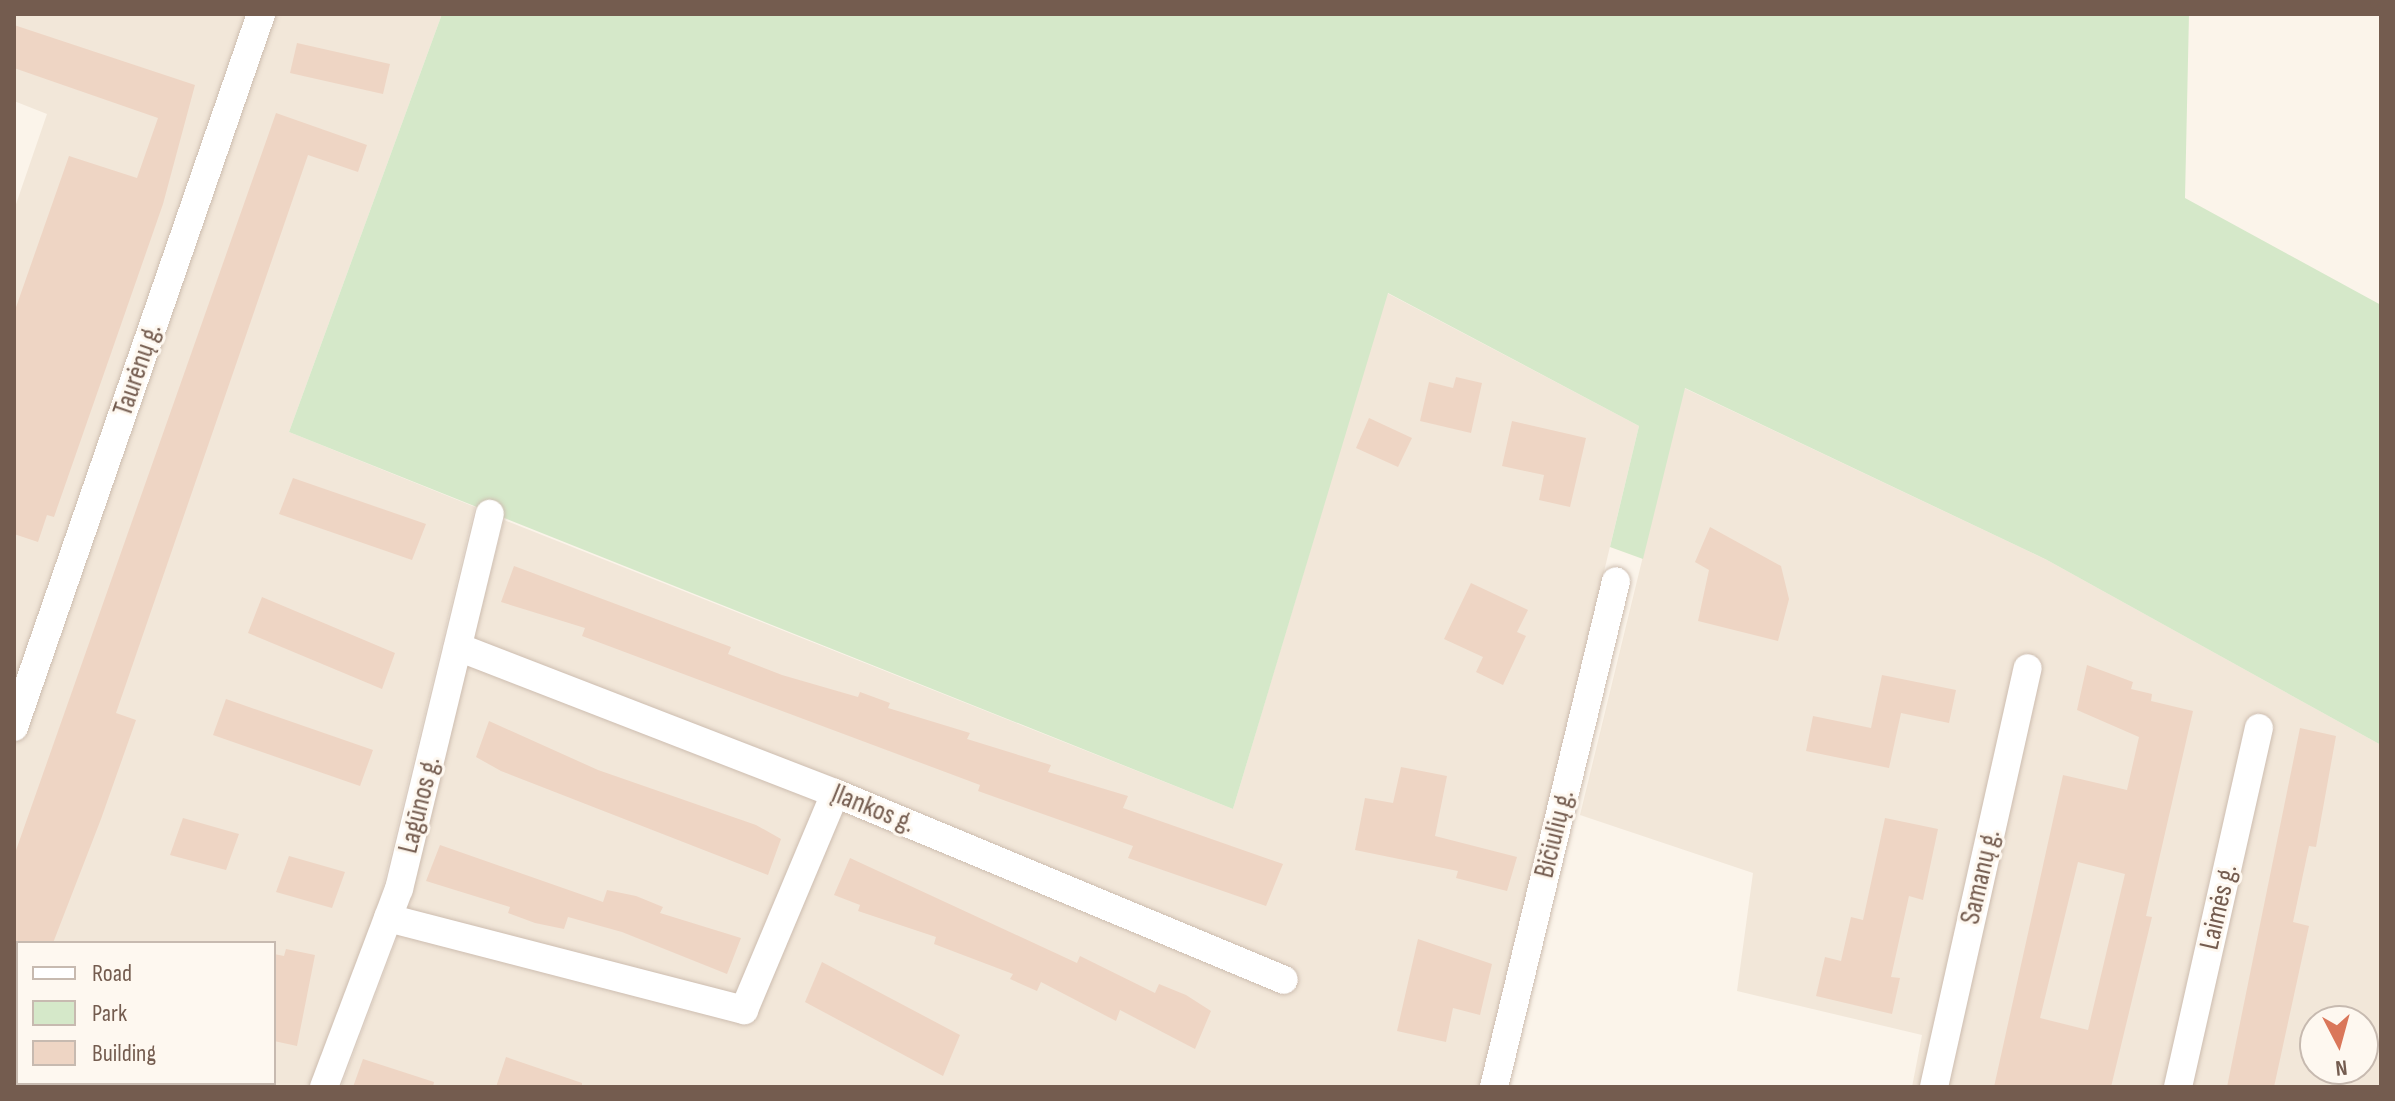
<!DOCTYPE html>
<meta charset="utf-8">
<style>
body{margin:0}
#map{position:relative;width:2395px;height:1101px;overflow:hidden;background:#fbf4ea;font-family:"Sofia Sans Condensed",sans-serif}
div>[style]{position:absolute}
.residential>*{inset:0;background:#f2e7d9}
.green>*{inset:0;background:#d5e8c9}
.building>*{inset:0;background:#eed5c4}
.roads{filter:drop-shadow(0 0 2px #cdbdb0) drop-shadow(0 0 2px #cdbdb0)}
.street>*{height:28px;margin:-14px;padding:0 14px;transform-origin:14px;border-radius:14px;background:#fff}
span{translate:-50% -50%;white-space:nowrap;text-align:center;line-height:1.15;-webkit-text-stroke:6px #fef8f0;paint-order:stroke}
.street-label{font-size:28px;color:#745c4f}
.frame{position:absolute;inset:0;border:16px solid #745c4f;pointer-events:none}
.legend{position:absolute;left:16px;top:941px;width:260px;height:144px;box-sizing:border-box;background:#fef8f0;border:2px solid #c7bab0;margin:0;padding:10px 14px;list-style:none;font-size:24px;color:#745c4f}
.legend li{display:flex;align-items:center;gap:16px;height:40px}
.legend b{width:40px;border:2px solid #c7bab0}
.north{position:absolute;left:2299px;top:1005px;width:80px;height:80px;box-sizing:border-box;background:#fef8f0;border:2px solid #c7bab0;border-radius:50%;rotate:174deg;font-size:22px;font-weight:700;line-height:32px;text-align:center;color:#745c4f}
.north::after{content:'';display:block;margin:auto;width:28px;height:36px;background:#da775a;clip-path:polygon(50% 0,100% 100%,50% 72%,0 100%)}
</style>
<div id="map">
<div class="residential">
<i style="clip-path:polygon(evenodd,14px 14px,442px 14px,289px 432px,475px 507px,374px 924px,311px 1087px,14px 1087px,14px 210px,47px 114px,14px 101px,14px 14px,18px 943px,274px 943px,274px 1083px,18px 1083px,18px 943px)"></i>
<i style="clip-path:polygon(1387px 293px,1639px 426px,1480px 1087px,341px 1087px,398px 935px,504px 520px,1233px 809px)"></i>
<i style="clip-path:polygon(evenodd,1684px 388px,2047px 560px,2381px 745px,2381px 1087px,1912px 1087px,1922px 1035px,1737px 991px,1753px 873px,1580px 815px,1684px 388px,2315px 1021px,2363px 1021px,2363px 1069px,2315px 1069px,2315px 1021px)"></i>
</div>
<div class="green">
<i style="clip-path:polygon(442px 14px,2189px 14px,2185px 198px,2381px 305px,2381px 745px,2047px 560px,1685px 388px,1643px 559px,1610px 547px,1639px 426px,1388px 293px,1233px 809px,289px 432px)"></i>
</div>
<div class="building">
<i style="clip-path:polygon(14px 25px,195px 85px,163px 204px,54px 517px,47px 515px,38px 542px,14px 534px,14px 313px,69px 156px,137px 178px,158px 118px,14px 68px)"></i>
<i style="clip-path:polygon(297px 43px,390px 64px,383px 94px,290px 73px)"></i>
<i style="clip-path:polygon(276px 113px,367px 145px,358px 172px,308px 155px,116px 713px,136px 720px,101px 819px,53px 943px,14px 943px,14px 856px)"></i>
<i style="clip-path:polygon(1456px 377px,1482px 383px,1471px 433px,1420px 421px,1429px 382px,1453px 388px)"></i>
<i style="clip-path:polygon(1369px 418px,1412px 438px,1398px 467px,1356px 448px)"></i>
<i style="clip-path:polygon(1512px 421px,1586px 438px,1570px 507px,1539px 500px,1544px 475px,1502px 466px)"></i>
<i style="clip-path:polygon(293px 478px,426px 524px,412px 560px,279px 514px)"></i>
<i style="clip-path:polygon(1710px 527px,1781px 566px,1789px 599px,1778px 641px,1698px 621px,1709px 570px,1695px 562px)"></i>
<i style="clip-path:polygon(514px 566px,731px 647px,728px 654px,782px 675px,858px 697px,860px 692px,890px 703px,888px 708px,970px 733px,967px 739px,1051px 765px,1048px 772px,1128px 796px,1123px 808px,1283px 864px,1266px 906px,1128px 858px,1133px 846px,978px 791px,980px 785px,582px 636px,585px 628px,501px 602px)"></i>
<i style="clip-path:polygon(1471px 583px,1528px 610px,1517px 632px,1526px 636px,1503px 685px,1476px 672px,1483px 657px,1444px 639px)"></i>
<i style="clip-path:polygon(262px 597px,395px 653px,382px 689px,248px 633px)"></i>
<i style="clip-path:polygon(evenodd,2087px 665px,2133px 682px,2131px 689px,2152px 694px,2151px 701px,2193px 711px,2146px 916px,2152px 917px,2111px 1087px,1994px 1087px,2063px 775px,2127px 790px,2139px 737px,2077px 710px,2087px 665px,2078px 862px,2125px 874px,2088px 1030px,2040px 1018px,2078px 862px)"></i>
<i style="clip-path:polygon(1882px 675px,1956px 690px,1949px 723px,1901px 713px,1889px 768px,1806px 751px,1813px 716px,1871px 728px)"></i>
<i style="clip-path:polygon(226px 699px,373px 750px,360px 786px,213px 735px)"></i>
<i style="clip-path:polygon(489px 721px,598px 770px,756px 825px,781px 839px,768px 875px,501px 771px,476px 757px)"></i>
<i style="clip-path:polygon(2300px 728px,2336px 736px,2316px 847px,2309px 846px,2293px 922px,2309px 926px,2274px 1087px,2227px 1087px)"></i>
<i style="clip-path:polygon(1401px 767px,1447px 776px,1435px 836px,1517px 857px,1507px 891px,1456px 878px,1458px 871px,1355px 850px,1365px 798px,1393px 803px)"></i>
<i style="clip-path:polygon(183px 818px,239px 834px,226px 870px,170px 855px)"></i>
<i style="clip-path:polygon(1885px 818px,1938px 829px,1923px 900px,1909px 896px,1891px 977px,1900px 978px,1892px 1014px,1816px 996px,1825px 957px,1841px 961px,1851px 917px,1863px 920px)"></i>
<i style="clip-path:polygon(440px 845px,603px 902px,607px 890px,636px 896px,663px 907px,660px 913px,741px 938px,727px 974px,622px 932px,568px 917px,564px 929px,535px 923px,508px 913px,510px 907px,426px 881px)"></i>
<i style="clip-path:polygon(289px 856px,345px 872px,332px 908px,276px 892px)"></i>
<i style="clip-path:polygon(850px 858px,1077px 963px,1080px 956px,1155px 993px,1159px 984px,1186px 995px,1211px 1011px,1195px 1049px,1120px 1010px,1116px 1021px,1041px 982px,1037px 991px,1010px 979px,1013px 974px,934px 944px,936px 937px,858px 911px,860px 905px,834px 895px)"></i>
<i style="clip-path:polygon(1418px 939px,1492px 964px,1480px 1015px,1453px 1008px,1446px 1042px,1397px 1031px)"></i>
<i style="clip-path:polygon(286px 949px,315px 955px,297px 1046px,274px 1041px,274px 954px,284px 956px)"></i>
<i style="clip-path:polygon(822px 962px,960px 1035px,943px 1076px,805px 1002px)"></i>
<i style="clip-path:polygon(506px 1057px,582px 1083px,582px 1087px,496px 1087px)"></i>
<i style="clip-path:polygon(363px 1059px,434px 1082px,433px 1087px,353px 1087px)"></i>
</div>
<div class="roads">
<div class="street">
<i style="left:458px;top:647px;width:404px;rotate:21.2deg"></i>
<i style="left:835px;top:793px;width:486px;rotate:22.6deg"></i>
<i style="left:14px;top:727px;width:755px;rotate:-70.89deg"></i>
<i style="left:388px;top:918px;width:368px;rotate:14.5deg"></i>
<i style="left:744px;top:1010px;width:235px;rotate:-67.2deg"></i>
<i style="left:324px;top:1087px;width:212px;rotate:-69.3deg"></i>
<i style="left:399px;top:889px;width:386px;rotate:-76.4deg"></i>
<i style="left:1494px;top:1087px;width:520px;rotate:-76.44deg"></i>
<i style="left:1934px;top:1087px;width:429px;rotate:-77.4deg"></i>
<i style="left:2178px;top:1087px;width:368px;rotate:-77.3deg"></i>
</div>
</div>
<div class="street-label">
<span style="left:138px;top:370px;rotate:-71deg">Taurėnų g.</span>
<span style="left:420px;top:805px;rotate:-76deg">Lagūnos g.</span>
<span style="left:873px;top:809px;rotate:22deg">Įlankos g.</span>
<span style="left:1555px;top:834px;rotate:-76deg">Bičiulių g.</span>
<span style="left:1981px;top:877px;rotate:-77deg">Samanų g.</span>
<span style="left:2219px;top:907px;rotate:-77deg">Laimės g.</span>
</div>
<div class="frame"></div>
<ul class="legend">
<li><b style="height:10px;background:#fff"></b>Road</li>
<li><b style="height:22px;background:#d5e8c9"></b>Park</li>
<li><b style="height:22px;background:#eed5c4"></b>Building</li>
</ul>
<div class="north">N</div>
</div>
